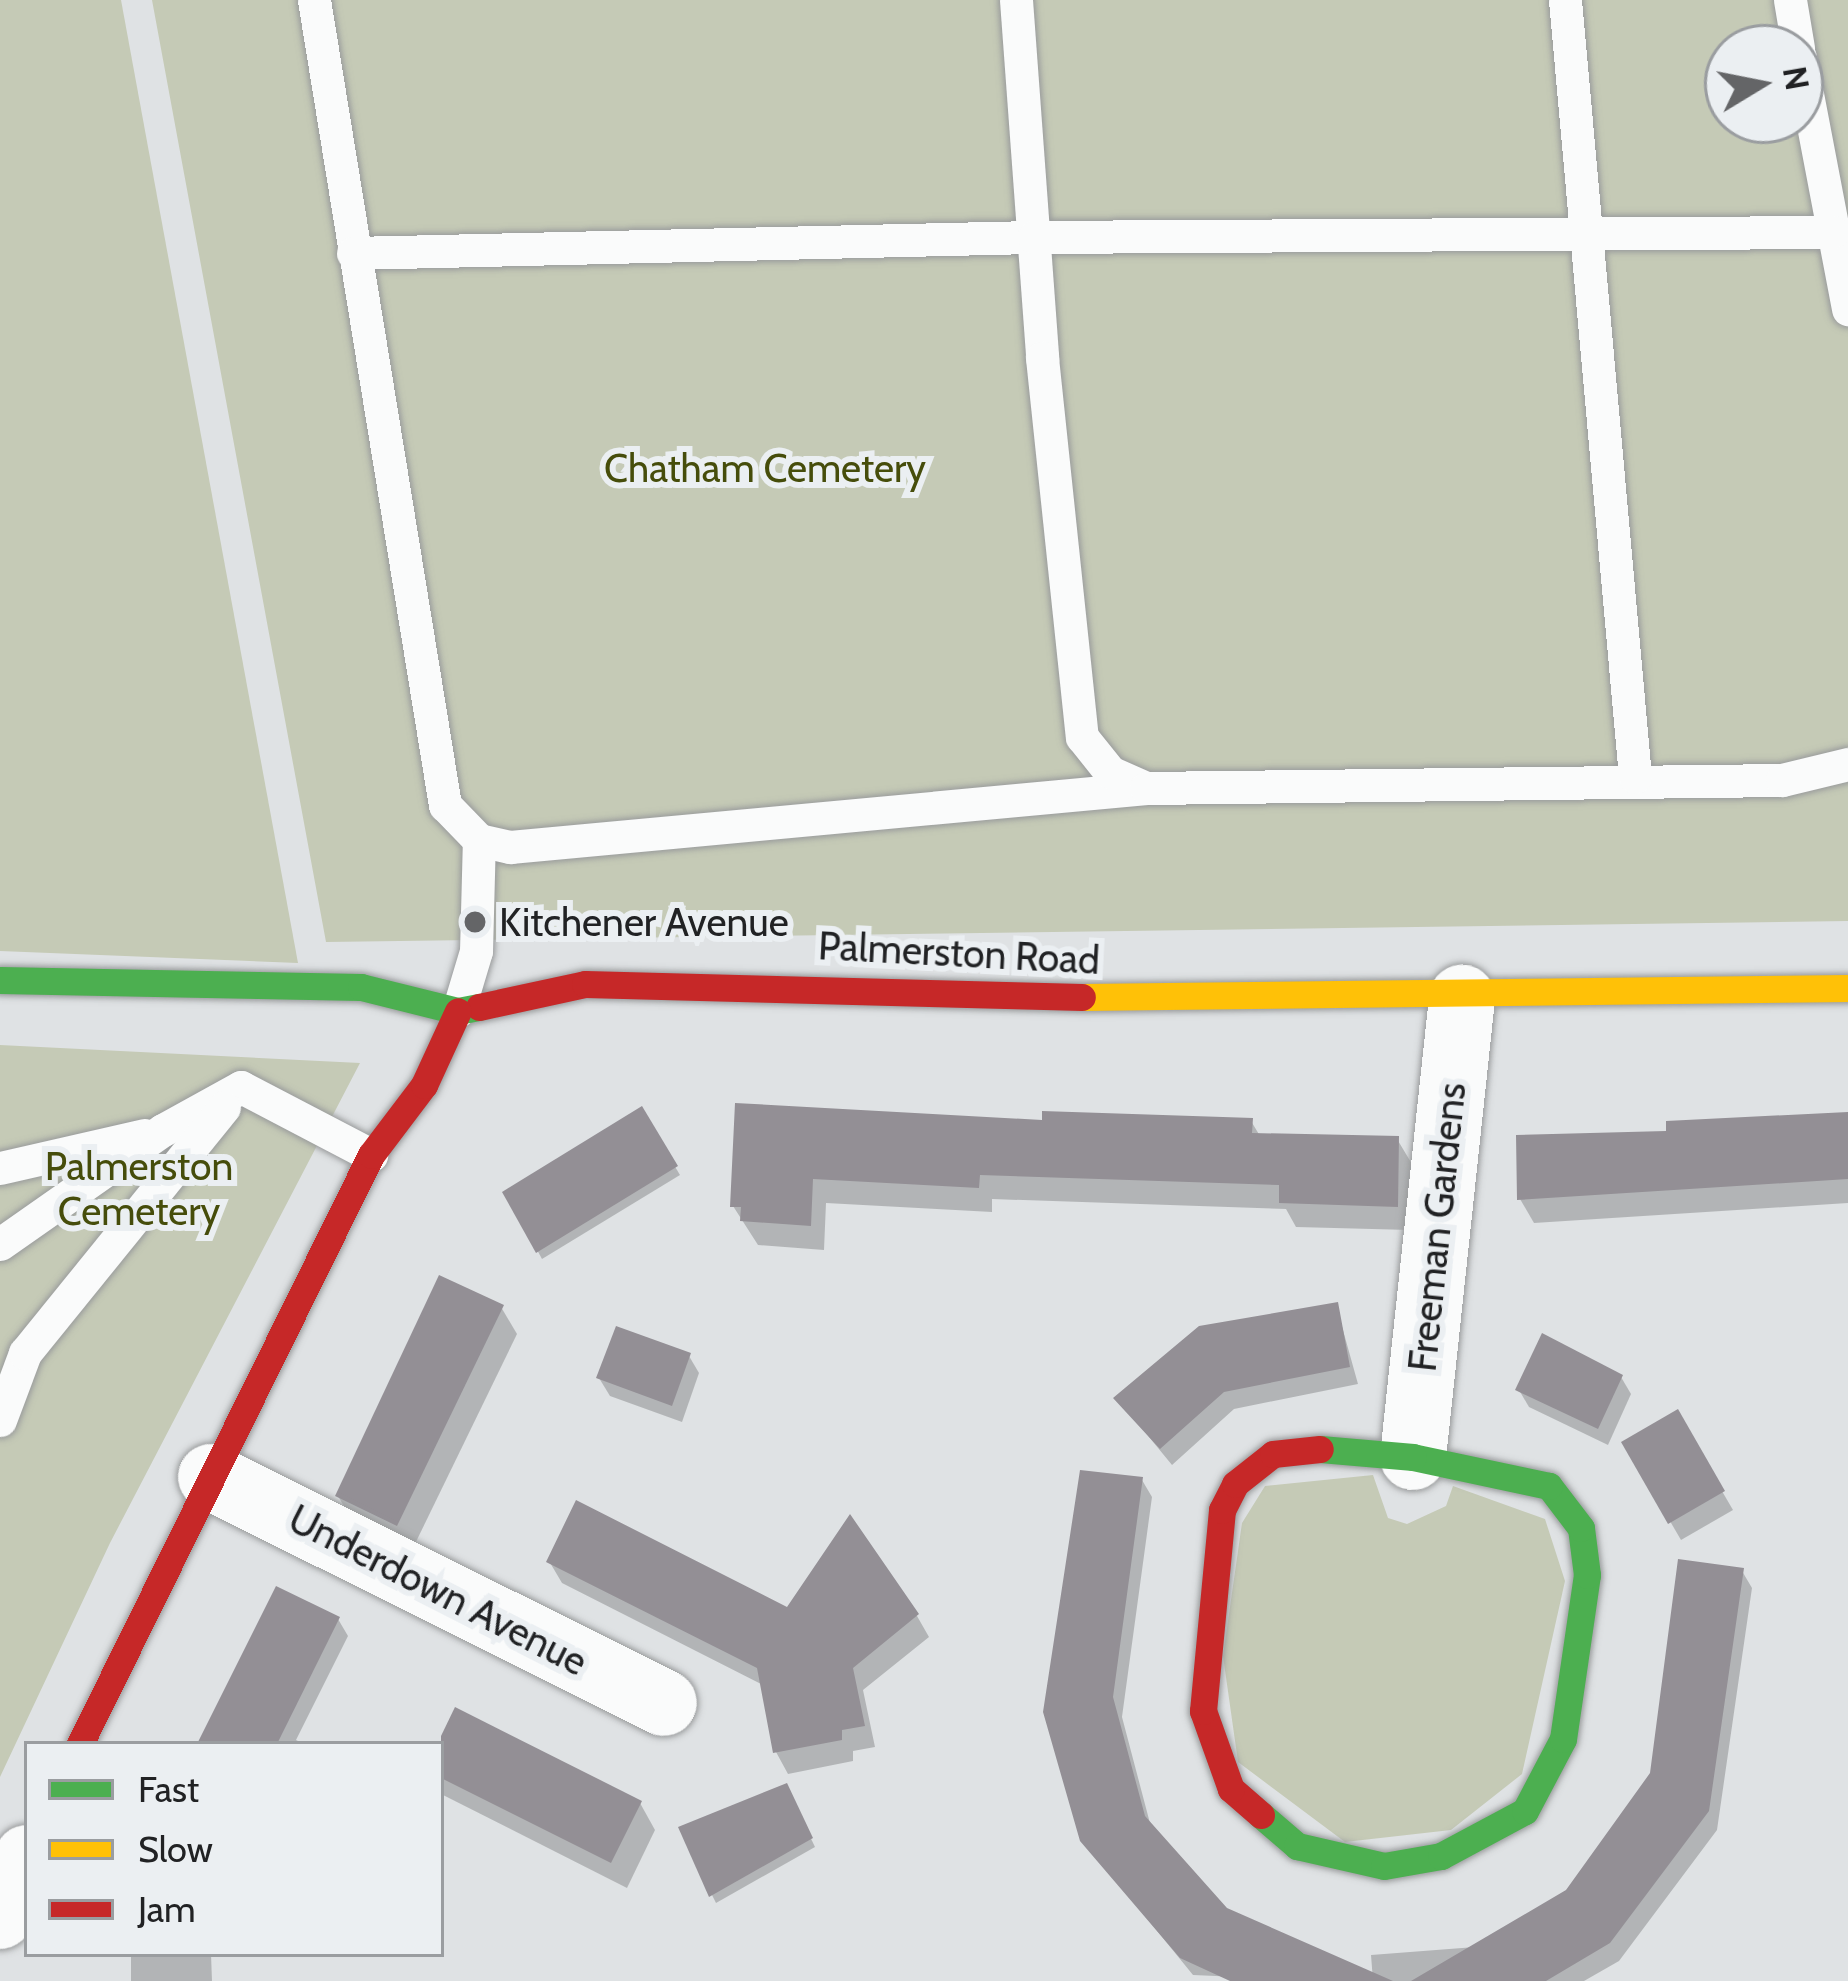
<!DOCTYPE html>
<style>
body{margin:0}
#map{position:relative;width:1848px;height:1981px;overflow:hidden;background:#dfe2e4;font-family:Cabin,sans-serif}
div>[style]{position:absolute}
.green>*{inset:0;background:#c5cab6}
.shadow>*{inset:0;background:#0003}
.building>*{inset:0;background:#938f95}
.roads{filter:drop-shadow(0 0 3px #999b9c) drop-shadow(0 0 3px #999b9c)}
.lane>*{height:33px;margin:-16.5px;padding:0 16.5px;transform-origin:16.5px;border-radius:16.5px;background:#fafbfb}
.street>*{height:66px;margin:-33px;padding:0 33px;transform-origin:33px;border-radius:33px;background:#fafbfb}
.fast>*{height:27px;margin:-13.5px;padding:0 13.5px;transform-origin:13.5px;border-radius:13.5px;background:#4caf50}
.slow>*{height:27px;margin:-13.5px;padding:0 13.5px;transform-origin:13.5px;border-radius:13.5px;background:#ffc107}
.jam>*{height:27px;margin:-13.5px;padding:0 13.5px;transform-origin:13.5px;border-radius:13.5px;background:#c62828}
.dots>*{width:33px;height:33px;translate:-50% -50%;box-sizing:border-box;border:6px solid #ebeff2;border-radius:50%}
span{translate:-50% -50%;white-space:nowrap;text-align:center;line-height:1.15;-webkit-text-stroke:12px #ebeff2;paint-order:stroke}
.park-label{font-size:39px;color:#464d0b}
.poi-label{font-size:39px;color:#212224}
.left{translate:0 -50%;text-align:left}
.street-label{font-size:39px;color:#212224}
.legend{position:absolute;left:24px;top:1741px;width:420px;height:216px;box-sizing:border-box;background:#ebeff2;border:3px solid #9a9da0;margin:0;padding:15px 21px;list-style:none;font-size:36px;color:#212224}
.legend li{display:flex;align-items:center;gap:24px;height:60px}
.legend b{width:60px;border:3px solid #9a9da0}
.north{position:absolute;left:1704px;top:24px;width:120px;height:120px;box-sizing:border-box;background:#ebeff2;border:3px solid #9a9da0;border-radius:50%;rotate:80deg;font-size:33px;font-weight:700;line-height:48px;text-align:center;color:#212224}
.north::after{content:'';display:block;margin:auto;width:42px;height:54px;background:#646567;clip-path:polygon(50% 0,100% 100%,50% 72%,0 100%)}
</style>
<div id="map">
<div class="green">
<i style="clip-path:polygon(0 0,121px 0,298px 963px,0 951px)"></i>
<i style="clip-path:polygon(evenodd,152px 0,1848px 0,1848px 921px,326px 942px,152px 0,1728px 48px,1800px 48px,1800px 120px,1728px 120px,1728px 48px)"></i>
<i style="clip-path:polygon(0 1045px,360px 1063px,110px 1543px,0 1777px)"></i>
<i style="clip-path:polygon(1373px 1475px,1388px 1518px,1407px 1524px,1446px 1506px,1453px 1486px,1545px 1519px,1565px 1581px,1522px 1774px,1451px 1830px,1345px 1842px,1238px 1762px,1223px 1656px,1242px 1523px,1265px 1486px)"></i>
</div>
<div class="shadow">
<i style="clip-path:polygon(738px 1106px,1045px 1123px,1251px 1121px,1260px 1136px,1397px 1139px,1412px 1164px,1410px 1230px,1296px 1227px,1286px 1209px,992px 1199px,992px 1212px,826px 1203px,824px 1250px,758px 1245px,733px 1206px)"></i>
<i style="clip-path:polygon(641px 1110px,680px 1175px,542px 1259px,506px 1193px)"></i>
<i style="clip-path:polygon(1848px 1115px,1848px 1203px,1534px 1223px,1520px 1199px,1669px 1134px)"></i>
<i style="clip-path:polygon(1336px 1305px,1358px 1384px,1234px 1409px,1172px 1465px,1117px 1398px)"></i>
<i style="clip-path:polygon(501px 1307px,517px 1334px,412px 1550px,353px 1522px,338px 1496px)"></i>
<i style="clip-path:polygon(689px 1356px,699px 1373px,682px 1422px,610px 1396px,599px 1378px)"></i>
<i style="clip-path:polygon(1621px 1377px,1631px 1394px,1608px 1445px,1529px 1407px,1519px 1390px)"></i>
<i style="clip-path:polygon(1677px 1414px,1733px 1510px,1681px 1540px,1625px 1444px)"></i>
<i style="clip-path:polygon(1142px 1480px,1152px 1497px,1122px 1717px,1151px 1827px,1225px 1910px,1330px 1981px,1193px 1975px,1083px 1840px)"></i>
<i style="clip-path:polygon(549px 1561px,788px 1611px,917px 1616px,929px 1637px,863px 1690px,875px 1747px,853px 1751px,853px 1761px,788px 1774px,776px 1752px,763px 1685px,562px 1583px)"></i>
<i style="clip-path:polygon(1742px 1571px,1752px 1588px,1717px 1830px,1619px 1961px,1584px 1981px,1373px 1981px,1371px 1955px,1475px 1947px,1568px 1892px,1653px 1774px)"></i>
<i style="clip-path:polygon(338px 1619px,348px 1636px,296px 1740px,304px 1744px,207px 1744px)"></i>
<i style="clip-path:polygon(457px 1711px,640px 1803px,655px 1830px,627px 1888px,443px 1795px,440px 1744px)"></i>
<i style="clip-path:polygon(790px 1795px,815px 1847px,716px 1903px,712px 1895px)"></i>
<i style="clip-path:polygon(131px 1954px,211px 1954px,212px 1981px,131px 1981px)"></i>
</div>
<div class="building">
<i style="clip-path:polygon(735px 1103px,1042px 1120px,1042px 1111px,1253px 1118px,1252px 1133px,1399px 1136px,1398px 1207px,1279px 1203px,1279px 1185px,980px 1175px,979px 1188px,813px 1179px,811px 1226px,740px 1221px,741px 1207px,730px 1207px)"></i>
<i style="clip-path:polygon(642px 1106px,678px 1166px,536px 1253px,502px 1192px)"></i>
<i style="clip-path:polygon(1848px 1112px,1848px 1179px,1517px 1200px,1516px 1135px,1666px 1131px,1666px 1121px)"></i>
<i style="clip-path:polygon(439px 1275px,504px 1305px,397px 1526px,335px 1496px)"></i>
<i style="clip-path:polygon(1338px 1302px,1350px 1367px,1224px 1392px,1160px 1449px,1113px 1398px,1199px 1326px)"></i>
<i style="clip-path:polygon(616px 1326px,691px 1353px,672px 1406px,596px 1378px)"></i>
<i style="clip-path:polygon(1542px 1333px,1623px 1375px,1598px 1429px,1515px 1390px)"></i>
<i style="clip-path:polygon(1678px 1409px,1725px 1491px,1668px 1524px,1621px 1442px)"></i>
<i style="clip-path:polygon(1080px 1470px,1143px 1477px,1113px 1697px,1145px 1816px,1227px 1908px,1393px 1981px,1230px 1981px,1180px 1958px,1080px 1841px,1043px 1712px)"></i>
<i style="clip-path:polygon(576px 1500px,787px 1607px,850px 1514px,919px 1614px,853px 1668px,865px 1726px,842px 1730px,842px 1740px,773px 1753px,757px 1668px,546px 1562px)"></i>
<i style="clip-path:polygon(1678px 1559px,1744px 1568px,1709px 1811px,1610px 1943px,1546px 1981px,1411px 1981px,1566px 1890px,1650px 1773px)"></i>
<i style="clip-path:polygon(276px 1586px,340px 1617px,277px 1744px,197px 1744px)"></i>
<i style="clip-path:polygon(455px 1707px,642px 1801px,611px 1863px,441px 1778px,441px 1736px)"></i>
<i style="clip-path:polygon(787px 1783px,813px 1838px,709px 1897px,678px 1827px)"></i>
</div>
<div class="roads">
<div class="lane">
<i style="left:314px;top:0;width:816px;rotate:80.76deg"></i>
<i style="left:445px;top:805px;width:49px;rotate:45.8deg"></i>
<i style="left:479px;top:840px;width:32px;rotate:13deg"></i>
<i style="left:510px;top:847px;width:639px;rotate:-5.3deg"></i>
<i style="left:1016px;top:0;width:359px;rotate:85.8deg"></i>
<i style="left:1042px;top:358px;width:381px;rotate:84deg"></i>
<i style="left:1082px;top:737px;width:45px;rotate:51.3deg"></i>
<i style="left:1110px;top:772px;width:39px;rotate:24deg"></i>
<i style="left:1146px;top:788px;width:636px;rotate:-0.72deg"></i>
<i style="left:1782px;top:780px;width:68px;rotate:-13.6deg"></i>
<i style="left:1565px;top:0;width:780px;rotate:84.85deg"></i>
<i style="left:1790px;top:0;width:49px;rotate:80.5deg"></i>
<i style="left:1800px;top:57px;width:257px;rotate:79.2deg"></i>
<i style="left:353px;top:253px;width:681px;rotate:-1.35deg"></i>
<i style="left:1034px;top:237px;width:798px;rotate:-0.36deg"></i>
<i style="left:458px;top:1011px;width:63px;rotate:-73.3deg"></i>
<i style="left:476px;top:951px;width:111px;rotate:-88.5deg"></i>
<i style="left:0;top:1168px;width:148px;rotate:-12.9deg"></i>
<i style="left:0;top:1244px;width:199px;rotate:-35deg"></i>
<i style="left:163px;top:1130px;width:89px;rotate:-28.9deg"></i>
<i style="left:241px;top:1087px;width:147px;rotate:27.6deg"></i>
<i style="left:0;top:1420px;width:72px;rotate:-69.5deg"></i>
<i style="left:25px;top:1353px;width:316px;rotate:-51deg"></i>
</div>
<div class="street">
<i style="left:1413px;top:1457px;width:462px;rotate:-83.9deg"></i>
<i style="left:211px;top:1477px;width:506px;rotate:26.51deg"></i>
<i style="left:0;top:1916px;width:64px;rotate:-65deg"></i>
</div>
<div class="fast">
<i style="left:0;top:980px;width:361px;rotate:1.1deg"></i>
<i style="left:361px;top:987px;width:100px;rotate:13.9deg"></i>
<i style="left:458px;top:1011px;width:21px;rotate:-11deg"></i>
<i style="left:1261px;top:1815px;width:48px;rotate:40.7deg"></i>
<i style="left:1297px;top:1846px;width:89px;rotate:12.9deg"></i>
<i style="left:1384px;top:1866px;width:58px;rotate:-10deg"></i>
<i style="left:1441px;top:1856px;width:95px;rotate:-28.2deg"></i>
<i style="left:1525px;top:1811px;width:81px;rotate:-62.2deg"></i>
<i style="left:1563px;top:1739px;width:166px;rotate:-81.7deg"></i>
<i style="left:1587px;top:1575px;width:47px;rotate:-97.3deg"></i>
<i style="left:1581px;top:1528px;width:53px;rotate:-127.3deg"></i>
<i style="left:1549px;top:1486px;width:139px;rotate:-168deg"></i>
<i style="left:1413px;top:1457px;width:93px;rotate:-175.1deg"></i>
</div>
<div class="slow">
<i style="left:1082px;top:997px;width:766px;rotate:-0.67deg"></i>
</div>
<div class="jam">
<i style="left:479px;top:1007px;width:108px;rotate:-12.2deg"></i>
<i style="left:585px;top:984px;width:497px;rotate:1.5deg"></i>
<i style="left:80px;top:1744px;width:657px;rotate:-63.71deg"></i>
<i style="left:371px;top:1155px;width:88px;rotate:-52.9deg"></i>
<i style="left:424px;top:1085px;width:81px;rotate:-65.3deg"></i>
<i style="left:1261px;top:1815px;width:40px;rotate:-139deg"></i>
<i style="left:1231px;top:1789px;width:83px;rotate:-109.7deg"></i>
<i style="left:1203px;top:1711px;width:202px;rotate:-84.6deg"></i>
<i style="left:1222px;top:1510px;width:29px;rotate:-63deg"></i>
<i style="left:1235px;top:1484px;width:48px;rotate:-38.3deg"></i>
<i style="left:1273px;top:1454px;width:47px;rotate:-6.1deg"></i>
</div>
</div>
<div class="dots">
<i style="left:475px;top:922px;background:#646567"></i>
</div>
<div class="park-label">
<span style="left:765px;top:468px">Chatham Cemetery</span>
<span style="left:139px;top:1189px">Palmerston<br>Cemetery</span>
</div>
<div class="poi-label">
<span class="left" style="left:499px;top:922px">Kitchener Avenue</span>
</div>
<div class="street-label">
<span style="left:959px;top:953px;rotate:3deg">Palmerston Road</span>
<span style="left:1437px;top:1227px;rotate:-84deg">Freeman Gardens</span>
<span style="left:438px;top:1590px;rotate:27deg">Underdown Avenue</span>
</div>
<ul class="legend">
<li><b style="height:15px;background:#4caf50"></b>Fast</li>
<li><b style="height:15px;background:#ffc107"></b>Slow</li>
<li><b style="height:15px;background:#c62828"></b>Jam</li>
</ul>
<div class="north">N</div>
</div>
